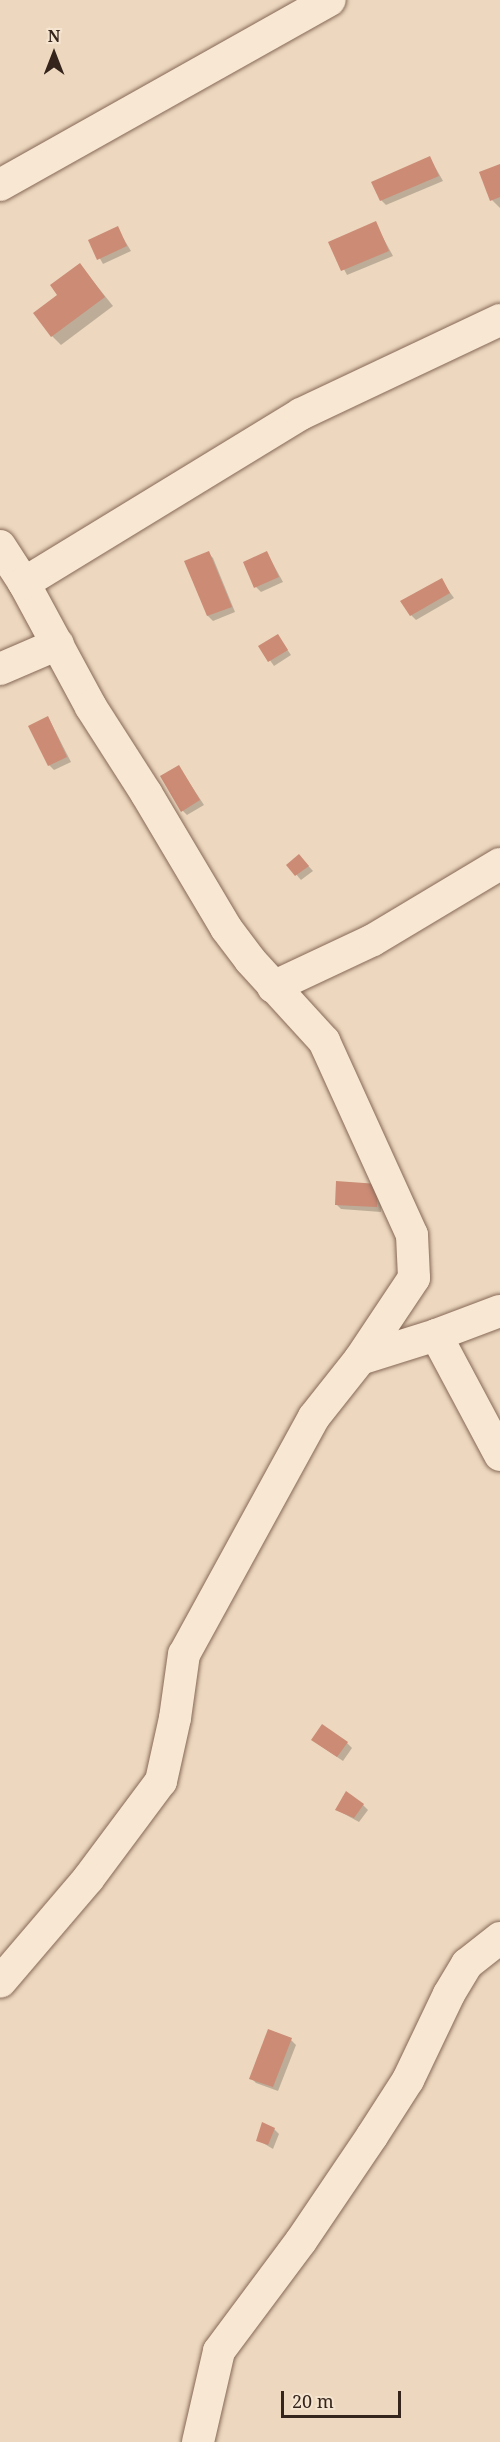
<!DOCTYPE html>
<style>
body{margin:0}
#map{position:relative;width:500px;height:2442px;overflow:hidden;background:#edd8bf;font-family:"Noto Serif",serif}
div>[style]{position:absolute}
.shadow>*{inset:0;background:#0003}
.building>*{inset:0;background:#cb8b75}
.roads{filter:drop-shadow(0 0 2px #866958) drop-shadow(0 0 2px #866958)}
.street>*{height:32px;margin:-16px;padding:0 16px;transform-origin:16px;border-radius:16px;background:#f8e7d2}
span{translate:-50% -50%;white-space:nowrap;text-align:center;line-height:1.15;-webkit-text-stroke:4.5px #f5e4cf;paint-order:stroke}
.north{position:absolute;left:24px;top:24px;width:60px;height:60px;-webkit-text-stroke:4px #f5e4cf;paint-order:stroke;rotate:0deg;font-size:16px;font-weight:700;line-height:24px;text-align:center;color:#35241c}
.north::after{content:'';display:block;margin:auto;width:21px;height:27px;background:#35241c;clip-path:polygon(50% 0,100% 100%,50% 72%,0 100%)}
.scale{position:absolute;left:281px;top:2391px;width:120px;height:27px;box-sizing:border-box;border:3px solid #35241c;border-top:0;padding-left:8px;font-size:18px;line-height:21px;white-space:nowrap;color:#35241c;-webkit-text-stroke:4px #f5e4cf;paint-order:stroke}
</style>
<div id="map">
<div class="shadow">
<i style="clip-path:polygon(430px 158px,443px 181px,386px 205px,381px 200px)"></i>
<i style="clip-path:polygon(500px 165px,500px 208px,492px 200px)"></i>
<i style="clip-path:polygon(375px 223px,393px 256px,347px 275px,330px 242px)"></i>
<i style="clip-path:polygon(117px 228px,131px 251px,103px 264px,90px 241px)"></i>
<i style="clip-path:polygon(80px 265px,113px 306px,61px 345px,52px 336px,59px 296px)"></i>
<i style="clip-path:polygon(208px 553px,213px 558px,235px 612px,213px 621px,208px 616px,186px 562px)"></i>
<i style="clip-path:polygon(267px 553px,283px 582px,261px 592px,256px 587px)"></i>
<i style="clip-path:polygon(441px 580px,454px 598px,416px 620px,411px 615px)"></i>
<i style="clip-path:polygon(278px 636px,291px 655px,274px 666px,260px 646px)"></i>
<i style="clip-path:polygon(48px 717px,71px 762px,54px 770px,49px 765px)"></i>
<i style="clip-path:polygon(179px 767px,204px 805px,187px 815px,183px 811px)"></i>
<i style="clip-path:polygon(304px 861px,313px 871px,301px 880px,288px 865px)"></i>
<i style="clip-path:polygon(383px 1190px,381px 1212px,341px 1209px,336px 1204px)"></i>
<i style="clip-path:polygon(347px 1743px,352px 1748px,343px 1761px,318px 1744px)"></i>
<i style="clip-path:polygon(363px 1805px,368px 1810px,359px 1822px,337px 1810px)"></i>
<i style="clip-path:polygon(291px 2040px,296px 2045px,278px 2091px,256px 2083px,251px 2078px)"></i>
<i style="clip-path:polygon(274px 2129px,279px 2134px,273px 2149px,258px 2140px)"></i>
</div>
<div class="building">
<i style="clip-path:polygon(430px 156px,439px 176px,380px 201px,371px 182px)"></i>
<i style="clip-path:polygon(500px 164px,500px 197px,490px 201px,479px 172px)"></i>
<i style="clip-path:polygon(376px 221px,389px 251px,341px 271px,328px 242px)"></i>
<i style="clip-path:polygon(118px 226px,127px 246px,97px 260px,88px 240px)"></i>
<i style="clip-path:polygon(80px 263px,105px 297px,51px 337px,33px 313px,57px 295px,50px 285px)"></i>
<i style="clip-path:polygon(209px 551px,232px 607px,207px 616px,184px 561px)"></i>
<i style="clip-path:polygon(267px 551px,279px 577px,254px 588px,243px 562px)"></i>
<i style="clip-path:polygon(442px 578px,450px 593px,410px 616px,400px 601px)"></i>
<i style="clip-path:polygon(278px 634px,288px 650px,268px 662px,258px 646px)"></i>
<i style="clip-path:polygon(48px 716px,67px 757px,48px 766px,28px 726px)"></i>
<i style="clip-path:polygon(179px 765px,200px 800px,181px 812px,160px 776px)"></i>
<i style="clip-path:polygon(299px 854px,309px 866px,295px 876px,286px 865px)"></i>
<i style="clip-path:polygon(336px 1181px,378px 1184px,377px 1207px,335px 1205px)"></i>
<i style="clip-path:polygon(322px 1724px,348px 1742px,337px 1757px,311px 1740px)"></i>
<i style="clip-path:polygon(346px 1791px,364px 1804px,354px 1818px,335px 1810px)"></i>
<i style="clip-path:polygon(268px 2029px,292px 2038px,273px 2087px,249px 2079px)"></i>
<i style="clip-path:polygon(262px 2122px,275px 2128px,268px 2145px,256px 2141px)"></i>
</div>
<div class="roads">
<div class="street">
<i style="left:0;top:185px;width:378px;rotate:-29.3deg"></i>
<i style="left:0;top:546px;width:44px;rotate:57deg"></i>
<i style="left:24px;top:583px;width:141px;rotate:61.6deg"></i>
<i style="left:91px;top:707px;width:102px;rotate:57.4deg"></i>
<i style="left:146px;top:793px;width:157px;rotate:59.3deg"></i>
<i style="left:226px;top:928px;width:40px;rotate:53deg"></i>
<i style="left:250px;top:960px;width:110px;rotate:47.6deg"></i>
<i style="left:324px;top:1041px;width:213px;rotate:65.6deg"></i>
<i style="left:412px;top:1235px;width:43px;rotate:87.3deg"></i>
<i style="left:414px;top:1278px;width:97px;rotate:123.7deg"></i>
<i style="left:360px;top:1359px;width:74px;rotate:128.4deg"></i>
<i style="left:314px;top:1417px;width:270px;rotate:118.7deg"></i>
<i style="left:184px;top:1654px;width:65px;rotate:98deg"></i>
<i style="left:175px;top:1718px;width:65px;rotate:102.5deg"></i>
<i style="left:161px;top:1781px;width:122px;rotate:126.7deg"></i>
<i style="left:88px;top:1879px;width:135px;rotate:130.5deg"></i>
<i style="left:24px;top:583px;width:324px;rotate:-31.4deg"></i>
<i style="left:301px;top:414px;width:220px;rotate:-25.3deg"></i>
<i style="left:0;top:669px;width:63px;rotate:-23.3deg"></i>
<i style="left:273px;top:987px;width:110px;rotate:-25.2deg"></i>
<i style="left:373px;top:940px;width:148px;rotate:-30.9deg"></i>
<i style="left:436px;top:1335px;width:136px;rotate:61.9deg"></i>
<i style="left:360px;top:1359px;width:80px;rotate:-17.5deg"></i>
<i style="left:436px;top:1335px;width:68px;rotate:-20.6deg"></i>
<i style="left:198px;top:2442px;width:93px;rotate:-77deg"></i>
<i style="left:219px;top:2351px;width:137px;rotate:-53.3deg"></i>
<i style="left:301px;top:2241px;width:127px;rotate:-55.9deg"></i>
<i style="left:372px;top:2136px;width:67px;rotate:-57.3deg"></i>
<i style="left:408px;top:2080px;width:95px;rotate:-64.5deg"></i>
<i style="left:449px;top:1994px;width:35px;rotate:-59deg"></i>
<i style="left:467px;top:1964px;width:42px;rotate:-38.2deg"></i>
</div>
</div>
<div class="north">N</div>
<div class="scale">20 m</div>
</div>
